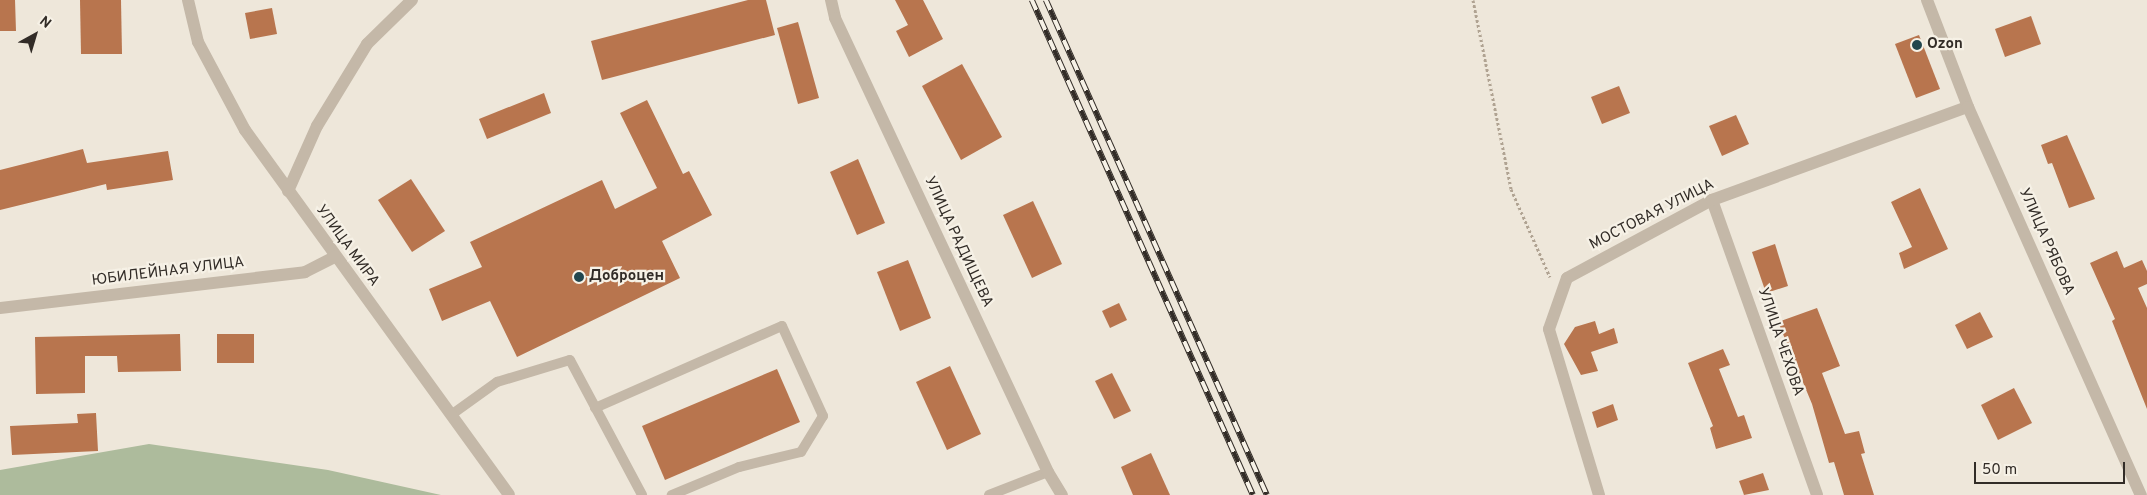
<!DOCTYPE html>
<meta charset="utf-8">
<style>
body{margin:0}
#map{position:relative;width:2147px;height:495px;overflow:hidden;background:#eee7da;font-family:Overpass,sans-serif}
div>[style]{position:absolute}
.green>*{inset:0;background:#adbb9c}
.building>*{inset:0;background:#b8754e}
.path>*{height:3px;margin-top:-1.5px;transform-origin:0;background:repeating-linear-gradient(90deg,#b0a392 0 2.5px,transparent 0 5px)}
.service>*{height:10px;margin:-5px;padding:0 5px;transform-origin:5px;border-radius:5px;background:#c4b8a8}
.minor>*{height:12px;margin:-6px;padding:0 6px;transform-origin:6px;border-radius:6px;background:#c4b8a8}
.tertiary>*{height:12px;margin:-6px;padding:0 6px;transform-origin:6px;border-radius:6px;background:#c4b8a8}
.rail>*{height:5.5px;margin-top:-2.75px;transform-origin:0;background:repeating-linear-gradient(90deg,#f6f1e6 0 11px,#322c27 0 22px);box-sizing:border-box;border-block:1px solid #322c27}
.dots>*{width:14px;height:14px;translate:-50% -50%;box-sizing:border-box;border:2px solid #f6f1e6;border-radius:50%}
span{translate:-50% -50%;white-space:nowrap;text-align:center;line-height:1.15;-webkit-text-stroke:4.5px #f6f1e6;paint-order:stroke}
.poi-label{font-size:15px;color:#322c27;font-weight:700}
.left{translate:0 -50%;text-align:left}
.street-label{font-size:15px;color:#322c27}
.north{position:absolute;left:10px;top:10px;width:50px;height:50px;-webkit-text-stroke:4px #f6f1e6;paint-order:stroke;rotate:39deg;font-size:14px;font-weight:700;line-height:20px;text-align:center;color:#322c27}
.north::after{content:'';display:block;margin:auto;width:18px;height:22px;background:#322c27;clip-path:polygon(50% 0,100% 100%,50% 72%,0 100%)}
.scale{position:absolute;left:1974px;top:462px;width:151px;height:22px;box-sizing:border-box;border:2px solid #322c27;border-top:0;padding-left:6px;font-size:15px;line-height:18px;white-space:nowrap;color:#322c27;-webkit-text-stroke:4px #f6f1e6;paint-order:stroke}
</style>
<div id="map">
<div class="green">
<i style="clip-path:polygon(149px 444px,328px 470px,441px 495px,0 495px,0 470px)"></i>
</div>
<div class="building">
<i style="clip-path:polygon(0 0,15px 0,16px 31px,0 31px)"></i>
<i style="clip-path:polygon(80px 0,121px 0,122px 54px,81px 54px)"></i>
<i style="clip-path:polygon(748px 0,766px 0,775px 35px,602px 80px,591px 41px)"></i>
<i style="clip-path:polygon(895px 0,923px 0,943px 39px,909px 57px,896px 31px,908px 25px)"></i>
<i style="clip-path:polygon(272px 8px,277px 34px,250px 39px,245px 13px)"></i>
<i style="clip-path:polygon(2031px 16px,2041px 44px,2005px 57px,1995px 29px)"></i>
<i style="clip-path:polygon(798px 22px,819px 98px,798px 104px,777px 28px)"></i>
<i style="clip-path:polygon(1919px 35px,1940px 89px,1916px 98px,1895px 44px)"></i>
<i style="clip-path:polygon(962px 64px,1002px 137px,961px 160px,922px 86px)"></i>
<i style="clip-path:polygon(1619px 86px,1630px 113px,1602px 124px,1591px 97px)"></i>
<i style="clip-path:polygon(544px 93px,551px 113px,487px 139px,479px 119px)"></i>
<i style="clip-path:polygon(647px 100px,683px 174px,689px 171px,712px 215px,662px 241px,680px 278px,517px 357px,490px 301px,442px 321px,429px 289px,482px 267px,470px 242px,602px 180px,615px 209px,657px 188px,620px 113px)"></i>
<i style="clip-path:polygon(1736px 115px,1749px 144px,1722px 156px,1709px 126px)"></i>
<i style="clip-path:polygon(2067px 135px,2095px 199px,2069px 208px,2052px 163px,2048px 164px,2041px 145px)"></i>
<i style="clip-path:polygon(83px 149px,87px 163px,168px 151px,173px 180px,107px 190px,106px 184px,0 210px,0 170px)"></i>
<i style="clip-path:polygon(858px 159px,885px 223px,857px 235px,830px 172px)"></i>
<i style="clip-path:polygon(411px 179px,445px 231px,412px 252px,378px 200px)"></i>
<i style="clip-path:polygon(1920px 188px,1948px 249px,1904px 269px,1899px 253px,1912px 247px,1891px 202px)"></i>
<i style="clip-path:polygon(1033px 201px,1062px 264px,1032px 278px,1003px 215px)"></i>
<i style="clip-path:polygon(1775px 244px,1788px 286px,1766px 293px,1752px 252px)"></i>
<i style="clip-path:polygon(2117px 251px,2124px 268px,2142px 260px,2147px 271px,2147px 284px,2138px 288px,2147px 308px,2147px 409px,2112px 321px,2115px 319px,2090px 263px)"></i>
<i style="clip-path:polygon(908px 260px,931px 318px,900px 331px,877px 272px)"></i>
<i style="clip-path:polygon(1119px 303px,1127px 320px,1110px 328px,1102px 311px)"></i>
<i style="clip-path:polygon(1817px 308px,1840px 366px,1822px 373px,1845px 434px,1859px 431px,1865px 453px,1861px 454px,1874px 495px,1844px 495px,1834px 462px,1829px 463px,1812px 404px,1778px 322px)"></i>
<i style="clip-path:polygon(1980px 312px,1993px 337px,1967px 349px,1955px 325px)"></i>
<i style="clip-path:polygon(1595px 321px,1599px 334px,1614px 328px,1618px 343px,1591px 352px,1598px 371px,1581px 375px,1564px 344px,1575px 327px)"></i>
<i style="clip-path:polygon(180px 334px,181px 371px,118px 372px,117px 356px,85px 356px,85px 393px,36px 394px,35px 337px)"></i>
<i style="clip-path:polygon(217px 334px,254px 334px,254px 363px,217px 363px)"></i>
<i style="clip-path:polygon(1723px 349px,1730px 365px,1719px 369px,1738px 417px,1744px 415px,1752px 438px,1716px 449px,1710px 428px,1713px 426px,1688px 363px)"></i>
<i style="clip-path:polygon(950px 366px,981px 434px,947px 450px,916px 382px)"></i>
<i style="clip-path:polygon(777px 369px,800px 422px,665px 480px,642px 426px)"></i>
<i style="clip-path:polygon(1112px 373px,1131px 411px,1114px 419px,1095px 381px)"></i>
<i style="clip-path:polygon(2014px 388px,2032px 423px,1998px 440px,1981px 405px)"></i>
<i style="clip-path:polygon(1613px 404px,1618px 420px,1597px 428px,1592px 412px)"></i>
<i style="clip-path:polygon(96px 413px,98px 451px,12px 455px,10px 426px,78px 423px,77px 414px)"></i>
<i style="clip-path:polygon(1151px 453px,1170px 495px,1133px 495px,1121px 467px)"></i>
<i style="clip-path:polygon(1763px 473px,1769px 490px,1744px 495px,1739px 481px)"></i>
</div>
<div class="path">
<i style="left:1473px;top:0;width:193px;rotate:78.6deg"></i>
<i style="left:1511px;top:189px;width:96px;rotate:66.1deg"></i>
</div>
<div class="service">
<i style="left:595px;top:408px;width:204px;rotate:-23.7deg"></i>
<i style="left:782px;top:326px;width:99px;rotate:65.5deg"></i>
<i style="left:823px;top:416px;width:42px;rotate:121.4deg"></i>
<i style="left:801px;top:452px;width:64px;rotate:166.4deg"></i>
<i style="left:739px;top:467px;width:73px;rotate:157.3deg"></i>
<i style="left:451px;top:415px;width:57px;rotate:-35.7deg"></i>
<i style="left:497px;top:382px;width:76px;rotate:-16.8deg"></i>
<i style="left:570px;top:360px;width:153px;rotate:61.9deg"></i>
<i style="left:989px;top:495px;width:63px;rotate:-21.3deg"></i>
</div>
<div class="minor">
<i style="left:188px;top:0;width:43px;rotate:76.6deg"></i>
<i style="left:198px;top:42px;width:100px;rotate:61.9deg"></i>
<i style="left:245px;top:130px;width:450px;rotate:54.1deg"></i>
<i style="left:831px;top:0;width:18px;rotate:77deg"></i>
<i style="left:835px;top:18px;width:501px;rotate:64.87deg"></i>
<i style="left:1048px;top:472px;width:27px;rotate:59deg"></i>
<i style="left:288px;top:191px;width:71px;rotate:-66deg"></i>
<i style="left:317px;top:126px;width:96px;rotate:-58.6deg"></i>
<i style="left:367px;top:44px;width:63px;rotate:-44.4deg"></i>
<i style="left:1712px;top:200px;width:313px;rotate:70.4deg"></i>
<i style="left:0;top:308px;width:307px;rotate:-6.7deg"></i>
<i style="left:305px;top:272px;width:34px;rotate:-27deg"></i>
<i style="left:1599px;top:495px;width:173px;rotate:-106.8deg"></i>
<i style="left:1549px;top:329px;width:54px;rotate:-70.6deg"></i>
<i style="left:1567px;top:278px;width:165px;rotate:-28.3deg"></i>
<i style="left:1712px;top:200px;width:272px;rotate:-20deg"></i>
</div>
<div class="tertiary">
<i style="left:1927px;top:0;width:115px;rotate:69deg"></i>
<i style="left:1968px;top:107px;width:425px;rotate:66deg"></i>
</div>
<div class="rail">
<i style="left:1032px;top:0;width:542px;rotate:65.94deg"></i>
<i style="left:1046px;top:0;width:542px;rotate:65.94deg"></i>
</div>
<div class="dots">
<i style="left:1917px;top:45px;background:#22464e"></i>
<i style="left:579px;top:277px;background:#22464e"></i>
</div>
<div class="poi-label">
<span class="left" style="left:1927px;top:45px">Ozon</span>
<span class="left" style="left:589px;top:277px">Доброцен</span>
</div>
<div class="street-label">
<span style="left:1652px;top:215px;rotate:-27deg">МОСТОВАЯ УЛИЦА</span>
<span style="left:958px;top:242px;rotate:65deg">УЛИЦА РАДИЩЕВА</span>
<span style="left:2046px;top:242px;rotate:66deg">УЛИЦА РЯБОВА</span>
<span style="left:347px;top:246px;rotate:54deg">УЛИЦА МИРА</span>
<span style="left:168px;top:272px;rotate:-7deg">ЮБИЛЕЙНАЯ УЛИЦА</span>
<span style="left:1780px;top:342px;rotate:71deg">УЛИЦА ЧЕХОВА</span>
</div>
<div class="north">N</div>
<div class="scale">50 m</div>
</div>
